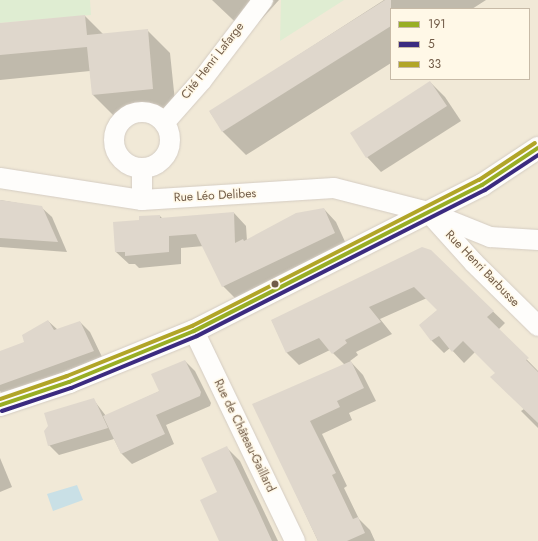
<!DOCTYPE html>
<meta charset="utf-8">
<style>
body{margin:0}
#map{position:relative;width:538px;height:541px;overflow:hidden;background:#f6f1e7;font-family:Jost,sans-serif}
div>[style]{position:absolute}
.residential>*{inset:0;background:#f1e9d7}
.green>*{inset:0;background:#dfedd2}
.water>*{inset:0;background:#c9e0e6}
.shadow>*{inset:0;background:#0003}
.building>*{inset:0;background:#dfd7cc}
.roads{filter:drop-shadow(0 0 1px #d4ccc2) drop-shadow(0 0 1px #d4ccc2)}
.minor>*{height:20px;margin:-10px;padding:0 10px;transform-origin:10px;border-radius:10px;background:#fefdfb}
.minor>.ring{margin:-10px;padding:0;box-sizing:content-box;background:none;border:20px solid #fefdfb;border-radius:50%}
.secondary>*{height:22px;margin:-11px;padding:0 11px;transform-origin:11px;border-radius:11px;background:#fefdfb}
.bus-1>*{height:4px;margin:-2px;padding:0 2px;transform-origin:2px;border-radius:2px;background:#98ae24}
.bus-2>*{height:4px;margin:-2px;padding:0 2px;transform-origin:2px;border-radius:2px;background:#3b2b80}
.bus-3>*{height:4px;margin:-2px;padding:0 2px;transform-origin:2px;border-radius:2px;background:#b1a528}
.dots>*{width:11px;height:11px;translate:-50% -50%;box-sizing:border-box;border:2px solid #fff8e7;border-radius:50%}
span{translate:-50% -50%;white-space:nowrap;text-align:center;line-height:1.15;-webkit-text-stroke:3px #fff8e7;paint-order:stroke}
.street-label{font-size:12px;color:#725c48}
.legend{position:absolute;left:390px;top:8px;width:140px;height:72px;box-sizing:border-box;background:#fff8e7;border:1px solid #c7baa7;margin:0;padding:5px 7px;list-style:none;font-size:12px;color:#725c48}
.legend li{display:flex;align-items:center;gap:8px;height:20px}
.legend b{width:20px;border:1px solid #c7baa7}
</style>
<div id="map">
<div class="residential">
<i style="clip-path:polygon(evenodd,0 0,538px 0,538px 541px,0 541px,0 0,391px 9px,529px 9px,529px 79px,391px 79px,391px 9px)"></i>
</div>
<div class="green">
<i style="clip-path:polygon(0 0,90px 0,91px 15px,0 23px)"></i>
<i style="clip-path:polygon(281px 0,344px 0,280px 41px)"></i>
</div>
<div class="water">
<i style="clip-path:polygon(77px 485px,83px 500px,53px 511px,47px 494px)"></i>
</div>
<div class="shadow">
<i style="clip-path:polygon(212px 0,279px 0,248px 34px)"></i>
<i style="clip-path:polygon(384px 0,486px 0,472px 9px,391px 9px,391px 63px,246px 155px,223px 132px,210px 112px)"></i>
<i style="clip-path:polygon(85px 16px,104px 35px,147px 30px,170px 53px,176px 111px,116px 118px,93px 95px,90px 71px,0 80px,0 24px)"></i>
<i style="clip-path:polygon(430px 82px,445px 97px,461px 121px,381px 172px,367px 157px)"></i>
<i style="clip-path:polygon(0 200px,41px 207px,52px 217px,67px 252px,0 247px)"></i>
<i style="clip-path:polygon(324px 209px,336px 222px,347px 246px,236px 299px,223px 286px,204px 246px,181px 248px,181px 264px,139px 268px,135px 264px,129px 264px,116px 252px,140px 221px,160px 216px,163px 219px,234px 213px,246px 226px,247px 241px)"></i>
<i style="clip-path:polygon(430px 251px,505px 323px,498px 330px,538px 371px,538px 428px,521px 411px,524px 409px,496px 373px,475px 352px,464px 363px,450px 348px,444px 353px,432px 341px,420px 325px,438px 310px,427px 298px,380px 319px,392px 334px,356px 352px,358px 355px,350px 361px,363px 375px,376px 401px,349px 413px,352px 420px,322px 434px,347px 486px,344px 488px,359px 519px,370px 530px,375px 541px,318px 541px,254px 404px,345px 365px,330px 350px,299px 365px,287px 353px,272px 321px)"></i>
<i style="clip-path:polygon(48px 321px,58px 330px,80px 322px,90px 332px,104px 361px,5px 397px,0 391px,0 352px,26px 342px)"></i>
<i style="clip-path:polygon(185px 361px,195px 371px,211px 403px,210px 406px,166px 425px,174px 444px,132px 464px,121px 453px,114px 439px,59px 455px,49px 445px,93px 399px,106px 416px,160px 391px)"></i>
<i style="clip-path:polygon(227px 448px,240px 461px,278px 541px,220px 541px,218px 492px)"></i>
<i style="clip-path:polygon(0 458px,12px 487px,0 492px)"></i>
</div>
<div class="building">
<i style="clip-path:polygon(385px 0,391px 0,391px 26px,222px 132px,209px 111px)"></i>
<i style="clip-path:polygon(85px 15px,87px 35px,148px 29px,153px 89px,92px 95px,87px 47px,0 55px,0 23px)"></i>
<i style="clip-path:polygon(430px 81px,447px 106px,366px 158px,350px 133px)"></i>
<i style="clip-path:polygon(0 200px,42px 206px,58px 242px,0 238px)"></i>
<i style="clip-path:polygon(324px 208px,335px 233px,222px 287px,196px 234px,169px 236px,169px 252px,125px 256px,125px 252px,115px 252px,113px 222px,139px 220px,139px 216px,160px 215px,160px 218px,234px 212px,235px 243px,243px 239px,244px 241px,296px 213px)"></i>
<i style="clip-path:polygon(422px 247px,431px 250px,494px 311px,487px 317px,529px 358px,526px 360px,538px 372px,538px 423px,490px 377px,495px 373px,463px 341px,452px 352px,439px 336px,431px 341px,419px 325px,437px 310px,414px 287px,369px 307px,381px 322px,345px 340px,347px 343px,332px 354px,319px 338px,286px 353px,271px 320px)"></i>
<i style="clip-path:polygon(48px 320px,54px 330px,80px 321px,94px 351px,0 385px,0 351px,24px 342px,22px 335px)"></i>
<i style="clip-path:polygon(185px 360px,201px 392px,200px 396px,156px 415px,165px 434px,121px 454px,103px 416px,159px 391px,151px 374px)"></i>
<i style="clip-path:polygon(351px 361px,364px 388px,337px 401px,340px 407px,310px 421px,336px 473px,332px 475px,353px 519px,358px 517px,365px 533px,347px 541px,318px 541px,252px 404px)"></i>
<i style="clip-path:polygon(94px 398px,108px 428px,48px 446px,44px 431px,48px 426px,44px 413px)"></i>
<i style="clip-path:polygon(227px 446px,257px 508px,272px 541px,219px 541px,200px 500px,217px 492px,201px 458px)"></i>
</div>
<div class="roads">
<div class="minor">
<i class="ring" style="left:114px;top:112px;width:36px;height:36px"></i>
<i style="left:164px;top:123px;width:57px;rotate:-48.5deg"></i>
<i style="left:202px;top:80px;width:101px;rotate:-52.7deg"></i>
<i style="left:142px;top:168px;width:32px;rotate:90deg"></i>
<i style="left:0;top:178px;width:144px;rotate:8.8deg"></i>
<i style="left:142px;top:200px;width:192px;rotate:-3.6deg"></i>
<i style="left:334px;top:188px;width:97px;rotate:14.3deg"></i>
<i style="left:428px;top:212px;width:67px;rotate:22deg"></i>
<i style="left:490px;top:237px;width:48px;rotate:3.6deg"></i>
<i style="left:431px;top:215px;width:64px;rotate:48.1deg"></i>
<i style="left:474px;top:263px;width:90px;rotate:44.5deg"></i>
<i style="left:194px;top:331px;width:233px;rotate:64.3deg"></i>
</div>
<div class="secondary">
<i style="left:0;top:405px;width:73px;rotate:-18.4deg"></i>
<i style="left:69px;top:382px;width:135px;rotate:-22.2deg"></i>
<i style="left:194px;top:331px;width:323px;rotate:-26.9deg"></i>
<i style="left:482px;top:185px;width:67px;rotate:-33.5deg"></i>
</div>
</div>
<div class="bus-1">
<i style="left:0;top:405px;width:73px;rotate:-18.4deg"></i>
<i style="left:69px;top:382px;width:135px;rotate:-22.2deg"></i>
<i style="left:194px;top:331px;width:323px;rotate:-26.9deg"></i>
<i style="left:482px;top:185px;width:67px;rotate:-33.5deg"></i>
</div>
<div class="bus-2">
<i style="left:2px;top:411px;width:73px;rotate:-18.4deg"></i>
<i style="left:71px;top:388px;width:136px;rotate:-22.4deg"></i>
<i style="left:197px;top:336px;width:323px;rotate:-26.9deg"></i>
<i style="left:485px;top:190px;width:64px;rotate:-33.4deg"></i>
</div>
<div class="bus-3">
<i style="left:0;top:399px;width:71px;rotate:-18.9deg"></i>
<i style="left:67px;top:376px;width:135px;rotate:-21.8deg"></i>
<i style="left:192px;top:326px;width:322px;rotate:-27deg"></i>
<i style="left:479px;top:180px;width:67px;rotate:-33.5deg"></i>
</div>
<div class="dots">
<i style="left:275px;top:284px;background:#725c48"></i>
</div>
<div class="street-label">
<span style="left:213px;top:61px;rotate:-52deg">Cité Henri Lafarge</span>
<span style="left:215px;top:196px;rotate:-3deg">Rue Léo Delibes</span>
<span style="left:482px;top:269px;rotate:46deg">Rue Henri Barbusse</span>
<span style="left:244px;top:436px;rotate:64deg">Rue de Château-Gaillard</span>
</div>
<ul class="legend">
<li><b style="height:5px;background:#98ae24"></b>191</li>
<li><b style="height:5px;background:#3b2b80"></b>5</li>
<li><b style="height:5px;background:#b1a528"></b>33</li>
</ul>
</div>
